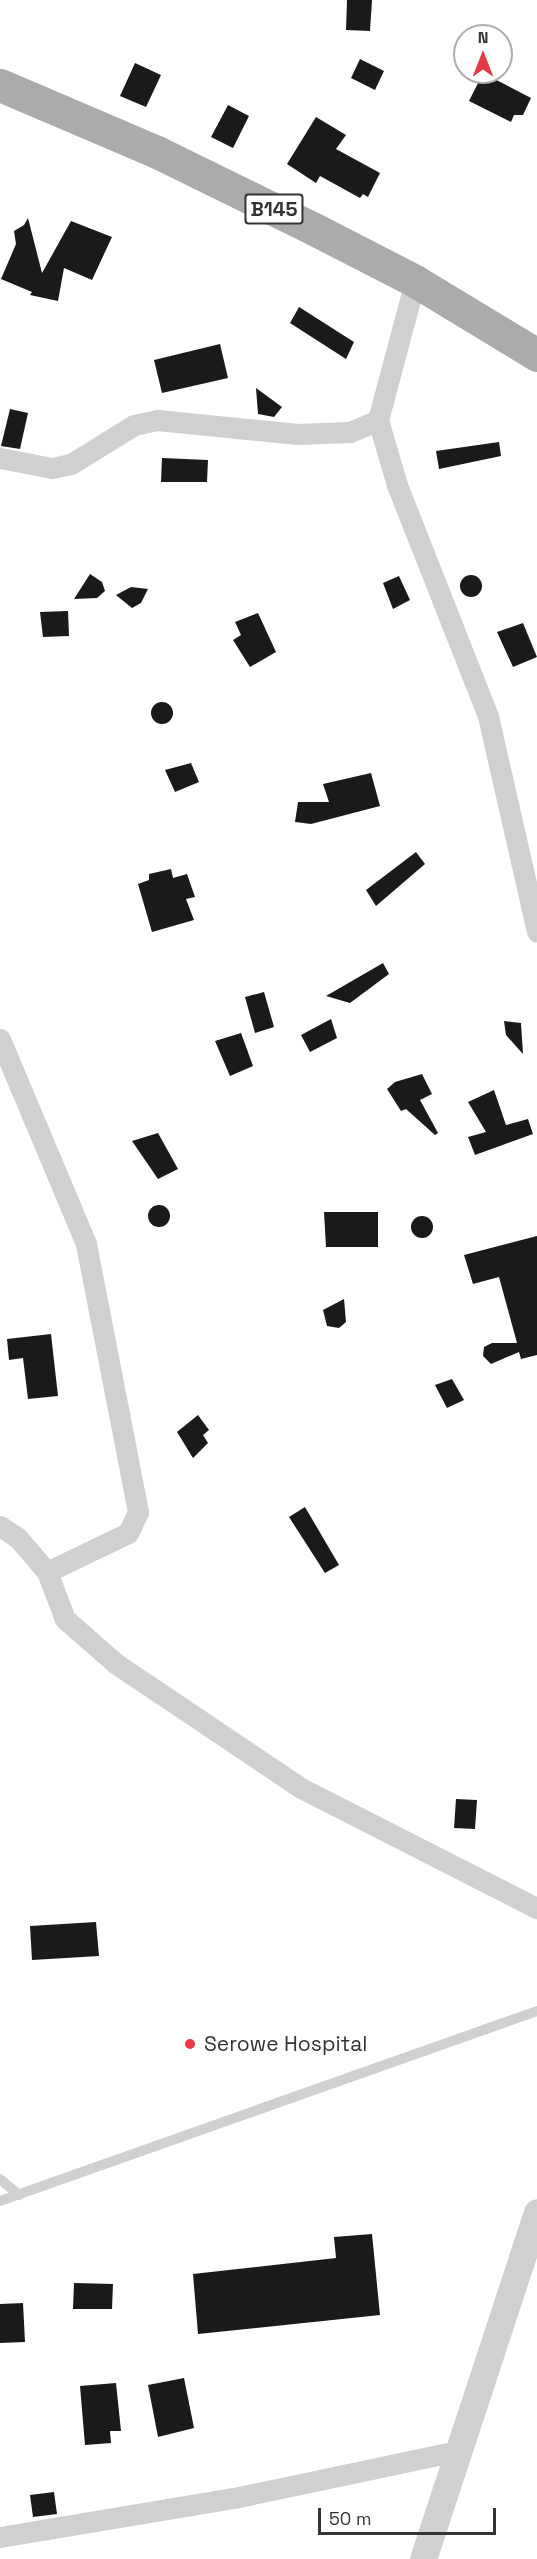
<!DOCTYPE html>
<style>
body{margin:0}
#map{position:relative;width:537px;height:2559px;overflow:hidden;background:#fff;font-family:"Space Grotesk",sans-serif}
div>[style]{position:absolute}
.building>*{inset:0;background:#1a1a1a}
.round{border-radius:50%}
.service>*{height:10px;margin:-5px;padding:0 5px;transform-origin:5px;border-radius:5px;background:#d0d0d0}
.minor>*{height:21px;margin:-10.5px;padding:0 10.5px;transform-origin:10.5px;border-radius:10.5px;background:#d0d0d0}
.tertiary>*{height:27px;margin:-13.5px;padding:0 13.5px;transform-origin:13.5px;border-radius:13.5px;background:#d0d0d0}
.primary>*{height:33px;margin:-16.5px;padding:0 16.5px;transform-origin:16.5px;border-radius:16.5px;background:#ababab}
.dots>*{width:16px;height:16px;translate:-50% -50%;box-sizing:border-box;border:3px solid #fff;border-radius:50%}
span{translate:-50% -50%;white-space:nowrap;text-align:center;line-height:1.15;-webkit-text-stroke:6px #fff;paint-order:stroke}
.shield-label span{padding:2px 4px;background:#fff;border:2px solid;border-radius:4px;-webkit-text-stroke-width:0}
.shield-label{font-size:20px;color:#333;font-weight:700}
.poi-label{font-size:21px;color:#333}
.left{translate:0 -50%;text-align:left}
.north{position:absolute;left:453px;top:24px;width:60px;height:60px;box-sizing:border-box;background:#fff;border:2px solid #adadad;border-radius:50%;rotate:0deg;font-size:16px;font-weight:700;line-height:24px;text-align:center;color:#333}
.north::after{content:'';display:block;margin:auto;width:21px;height:27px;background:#e63946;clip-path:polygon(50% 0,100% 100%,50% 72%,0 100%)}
.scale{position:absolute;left:318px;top:2508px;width:178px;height:27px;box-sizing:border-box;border:3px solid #333;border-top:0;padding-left:8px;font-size:18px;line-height:21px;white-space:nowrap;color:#333;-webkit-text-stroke:4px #fff;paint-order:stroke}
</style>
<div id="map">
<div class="building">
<i style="clip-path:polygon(347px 0,372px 0,370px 31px,346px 30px)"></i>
<i style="clip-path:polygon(360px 59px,384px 71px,375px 90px,351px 78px)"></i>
<i style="clip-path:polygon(135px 63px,161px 75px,146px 107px,120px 96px)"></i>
<i style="clip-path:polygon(483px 73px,531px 98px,523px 115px,514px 115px,511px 122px,469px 101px)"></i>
<i style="clip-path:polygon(228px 105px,249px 116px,233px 148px,211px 137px)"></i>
<i style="clip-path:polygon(316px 117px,346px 135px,336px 149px,380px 173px,368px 197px,363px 194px,360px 198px,320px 176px,316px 183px,287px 164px)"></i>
<i style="clip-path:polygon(28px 218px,42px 273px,71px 221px,112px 237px,92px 280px,64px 268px,58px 301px,30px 295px,32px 292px,1px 279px,16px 244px,14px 231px,24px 225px)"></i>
<i style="clip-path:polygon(299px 307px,354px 342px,346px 359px,290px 323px)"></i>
<i style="clip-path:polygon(220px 344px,228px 378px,162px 393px,154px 360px)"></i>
<i style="clip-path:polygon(256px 388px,282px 407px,274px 417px,258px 414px)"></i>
<i style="clip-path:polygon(10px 409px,28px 413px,20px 449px,1px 446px)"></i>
<i style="clip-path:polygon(499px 442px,501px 456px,439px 469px,436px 451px)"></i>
<i style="clip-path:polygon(162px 458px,208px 460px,207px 482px,161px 482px)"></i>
<i style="clip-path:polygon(90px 574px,102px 582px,105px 591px,97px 598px,74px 599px)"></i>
<i class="round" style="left:460px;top:575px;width:22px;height:22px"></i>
<i style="clip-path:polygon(399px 576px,410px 600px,393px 609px,383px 583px)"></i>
<i style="clip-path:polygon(131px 587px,148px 589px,141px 603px,132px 608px,116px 595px)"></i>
<i style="clip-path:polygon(68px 611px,69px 636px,43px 637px,40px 612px)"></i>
<i style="clip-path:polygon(258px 613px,276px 652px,250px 667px,233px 640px,241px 635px,235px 622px)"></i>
<i style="clip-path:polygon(523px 623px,537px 657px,513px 667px,497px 632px)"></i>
<i class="round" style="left:151px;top:702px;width:22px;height:22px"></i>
<i style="clip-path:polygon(191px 763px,199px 782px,175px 792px,165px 770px)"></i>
<i style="clip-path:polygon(371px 773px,380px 806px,311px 824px,295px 822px,298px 802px,329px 802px,323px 784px)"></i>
<i style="clip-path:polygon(416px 852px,425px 864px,376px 906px,366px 890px)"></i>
<i style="clip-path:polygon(171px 869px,173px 878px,187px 874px,195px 897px,186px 899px,194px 920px,152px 932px,138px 884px,149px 880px,149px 874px)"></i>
<i style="clip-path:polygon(383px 963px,389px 974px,350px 1003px,326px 996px)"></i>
<i style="clip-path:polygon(264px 992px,274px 1027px,255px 1033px,245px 997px)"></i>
<i style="clip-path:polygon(331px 1019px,337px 1038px,310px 1052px,301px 1035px)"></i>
<i style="clip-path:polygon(504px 1021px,521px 1023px,523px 1054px,506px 1035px)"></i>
<i style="clip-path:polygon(241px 1033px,253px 1066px,230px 1076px,215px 1041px)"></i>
<i style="clip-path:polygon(422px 1074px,432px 1094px,420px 1100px,438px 1133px,435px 1135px,406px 1109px,401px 1111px,387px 1089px,395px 1082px)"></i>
<i style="clip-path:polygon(494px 1090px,506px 1125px,528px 1119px,533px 1134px,475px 1155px,468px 1137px,486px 1132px,468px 1102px)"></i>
<i style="clip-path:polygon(158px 1133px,178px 1169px,158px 1179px,132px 1141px)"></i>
<i class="round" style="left:148px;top:1205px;width:22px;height:22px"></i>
<i style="clip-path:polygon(324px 1212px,378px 1212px,378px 1247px,326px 1247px)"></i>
<i class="round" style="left:411px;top:1216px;width:22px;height:22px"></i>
<i style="clip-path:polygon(537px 1236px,537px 1355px,521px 1359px,519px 1352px,491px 1364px,483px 1356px,484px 1347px,492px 1343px,517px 1343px,499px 1277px,473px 1284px,464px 1255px)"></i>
<i style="clip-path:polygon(344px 1299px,346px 1322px,339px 1328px,327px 1326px,323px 1310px)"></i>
<i style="clip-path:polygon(51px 1334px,58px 1396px,28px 1399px,23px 1358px,9px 1360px,7px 1339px)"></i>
<i style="clip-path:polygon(452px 1379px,464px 1400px,447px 1408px,435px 1385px)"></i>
<i style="clip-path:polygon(198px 1415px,209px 1430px,203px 1435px,208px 1443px,193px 1458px,177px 1432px)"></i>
<i style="clip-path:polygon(305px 1507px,339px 1565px,325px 1573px,289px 1517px)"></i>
<i style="clip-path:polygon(456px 1799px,477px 1800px,475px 1829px,454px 1828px)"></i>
<i style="clip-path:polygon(96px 1922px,99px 1956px,32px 1960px,30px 1926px)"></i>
<i style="clip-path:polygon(372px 2234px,380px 2315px,198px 2334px,193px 2274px,336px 2258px,334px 2237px)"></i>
<i style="clip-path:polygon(74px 2283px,113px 2284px,112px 2309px,73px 2309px)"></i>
<i style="clip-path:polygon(23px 2303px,25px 2342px,0 2343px,0 2304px)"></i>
<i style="clip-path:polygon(184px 2378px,194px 2428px,158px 2437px,148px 2385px)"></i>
<i style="clip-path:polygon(116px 2383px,121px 2431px,110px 2431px,111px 2443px,85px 2445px,80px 2386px)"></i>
<i style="clip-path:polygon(54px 2492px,57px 2514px,33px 2517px,30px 2495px)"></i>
</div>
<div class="service">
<i style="left:0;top:2179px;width:25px;rotate:40deg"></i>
<i style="left:0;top:2201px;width:570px;rotate:-19.48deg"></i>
</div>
<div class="minor">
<i style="left:415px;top:281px;width:144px;rotate:104.9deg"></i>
<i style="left:378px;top:420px;width:68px;rotate:73.7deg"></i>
<i style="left:397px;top:485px;width:248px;rotate:68.5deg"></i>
<i style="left:488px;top:716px;width:221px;rotate:77.2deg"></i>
<i style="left:0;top:458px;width:53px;rotate:10.9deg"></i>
<i style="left:52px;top:468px;width:19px;rotate:-12deg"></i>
<i style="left:71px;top:464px;width:74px;rotate:-31.8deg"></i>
<i style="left:134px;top:425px;width:24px;rotate:-12deg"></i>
<i style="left:157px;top:420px;width:141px;rotate:5.7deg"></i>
<i style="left:297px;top:434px;width:53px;rotate:-2.2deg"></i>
<i style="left:350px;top:432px;width:30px;rotate:-23deg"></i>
<i style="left:0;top:1039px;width:222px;rotate:67.2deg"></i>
<i style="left:86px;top:1244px;width:273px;rotate:79deg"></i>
<i style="left:138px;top:1512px;width:23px;rotate:115deg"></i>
<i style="left:128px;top:1533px;width:90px;rotate:154.3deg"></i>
<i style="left:0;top:1526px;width:22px;rotate:34deg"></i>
<i style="left:18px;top:1538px;width:45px;rotate:49.5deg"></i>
<i style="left:47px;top:1572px;width:50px;rotate:69deg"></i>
<i style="left:65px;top:1619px;width:67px;rotate:41.3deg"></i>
<i style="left:115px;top:1663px;width:224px;rotate:33.9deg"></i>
<i style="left:301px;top:1788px;width:265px;rotate:27deg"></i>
<i style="left:0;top:2537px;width:237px;rotate:-9.5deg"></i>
<i style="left:234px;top:2498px;width:228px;rotate:-11.9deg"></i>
</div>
<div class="tertiary">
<i style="left:423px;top:2559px;width:365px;rotate:-71.8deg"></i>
</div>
<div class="primary">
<i style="left:0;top:85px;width:171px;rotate:23.1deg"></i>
<i style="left:157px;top:152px;width:175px;rotate:26.1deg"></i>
<i style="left:314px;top:229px;width:114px;rotate:27.2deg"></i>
<i style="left:415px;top:281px;width:143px;rotate:31.2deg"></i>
</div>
<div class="dots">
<i style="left:190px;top:2044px;background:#e63946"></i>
</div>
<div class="shield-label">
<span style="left:274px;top:209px">B145</span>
</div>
<div class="poi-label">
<span class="left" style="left:204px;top:2044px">Serowe Hospital</span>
</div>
<div class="north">N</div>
<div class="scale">50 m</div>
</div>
